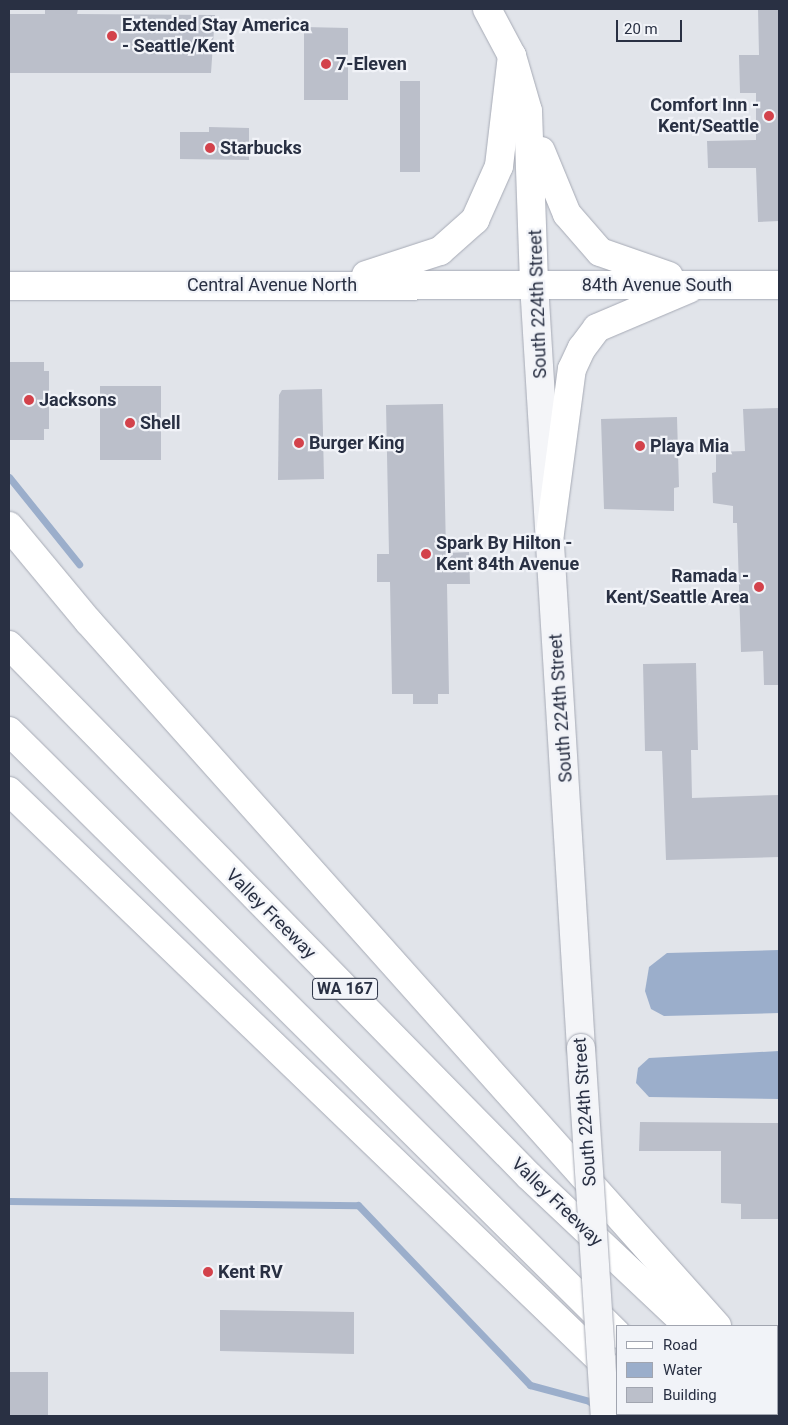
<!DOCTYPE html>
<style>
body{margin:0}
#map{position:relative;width:788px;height:1425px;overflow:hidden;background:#e1e4ea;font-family:Roboto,sans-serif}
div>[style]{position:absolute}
.water>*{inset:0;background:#9baecb}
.stream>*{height:7px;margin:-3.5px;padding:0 3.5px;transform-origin:3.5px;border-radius:3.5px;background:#9baecb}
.building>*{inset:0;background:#bbbfca}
.roads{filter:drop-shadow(0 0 1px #a6aab5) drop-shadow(0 0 1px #a6aab5)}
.tertiary>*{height:28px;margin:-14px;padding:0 14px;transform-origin:14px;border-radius:14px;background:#f4f5f8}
.secondary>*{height:28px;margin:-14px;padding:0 14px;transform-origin:14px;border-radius:14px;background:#fff}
.motorway>*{height:28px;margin:-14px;padding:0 14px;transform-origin:14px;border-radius:14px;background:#fff}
.bridges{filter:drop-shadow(0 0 1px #a6aab5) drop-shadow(0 0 1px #a6aab5)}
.tertiary-bridge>*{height:28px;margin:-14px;padding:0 14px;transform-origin:14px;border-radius:14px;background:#f4f5f8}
.dots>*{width:14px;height:14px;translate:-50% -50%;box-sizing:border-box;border:2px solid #f1f3f8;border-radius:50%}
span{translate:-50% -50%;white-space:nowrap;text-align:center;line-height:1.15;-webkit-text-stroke:4.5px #f1f3f8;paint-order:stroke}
.shield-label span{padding:1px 4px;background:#f1f3f8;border:1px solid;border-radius:4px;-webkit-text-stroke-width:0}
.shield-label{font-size:16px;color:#293043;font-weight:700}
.poi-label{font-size:18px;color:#293043;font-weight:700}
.left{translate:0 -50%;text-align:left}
.right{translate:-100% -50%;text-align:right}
.street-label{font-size:18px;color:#293043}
.frame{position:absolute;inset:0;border:10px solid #293043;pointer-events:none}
.legend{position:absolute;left:616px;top:1325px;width:162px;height:90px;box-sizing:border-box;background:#f1f3f8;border:1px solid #a1a5b0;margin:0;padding:6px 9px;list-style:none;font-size:15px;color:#293043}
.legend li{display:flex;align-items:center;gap:10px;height:25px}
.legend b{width:25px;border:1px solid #a1a5b0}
.scale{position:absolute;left:616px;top:20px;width:66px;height:22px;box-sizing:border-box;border:2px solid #293043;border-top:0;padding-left:6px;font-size:15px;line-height:18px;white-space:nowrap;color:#293043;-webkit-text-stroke:4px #f1f3f8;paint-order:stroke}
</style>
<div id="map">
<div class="water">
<i style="clip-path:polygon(779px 950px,779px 1013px,664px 1016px,651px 1009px,645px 991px,649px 967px,667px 953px)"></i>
<i style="clip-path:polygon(779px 1051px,779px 1099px,649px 1097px,636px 1083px,638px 1068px,649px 1058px)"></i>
</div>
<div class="stream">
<i style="left:9px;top:477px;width:112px;rotate:51.2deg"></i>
<i style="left:9px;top:1201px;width:349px;rotate:0.7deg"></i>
<i style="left:358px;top:1205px;width:249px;rotate:46.3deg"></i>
<i style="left:530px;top:1385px;width:61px;rotate:15.2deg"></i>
<i style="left:589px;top:1401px;width:11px;rotate:41deg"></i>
</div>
<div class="building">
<i style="clip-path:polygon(45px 9px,78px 9px,77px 14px,215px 15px,211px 73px,9px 73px,9px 14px,45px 14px)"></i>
<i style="clip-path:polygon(758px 9px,779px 9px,779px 221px,758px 222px,756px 168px,708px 168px,707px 141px,756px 140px,756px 93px,740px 93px,739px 55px,759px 55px)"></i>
<i style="clip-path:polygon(304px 27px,348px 28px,348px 100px,304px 100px)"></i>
<i style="clip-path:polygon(400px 81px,420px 81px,420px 172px,400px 172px)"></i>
<i style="clip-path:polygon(209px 127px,249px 128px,249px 160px,180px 159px,180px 132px,209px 132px)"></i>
<i style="clip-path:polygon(9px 362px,44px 362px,44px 371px,49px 371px,49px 429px,44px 429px,44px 440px,9px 440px)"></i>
<i style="clip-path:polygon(100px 386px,161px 386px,161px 460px,100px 460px)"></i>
<i style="clip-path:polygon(322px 389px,324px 479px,278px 480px,279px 395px,282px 390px)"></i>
<i style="clip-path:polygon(443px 404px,446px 553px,469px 552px,470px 584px,447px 584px,449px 694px,438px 694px,438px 704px,413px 704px,413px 694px,392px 694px,390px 582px,377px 582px,377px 554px,389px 554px,386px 405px)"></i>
<i style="clip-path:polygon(779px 408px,779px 685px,764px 685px,763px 651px,741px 652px,737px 523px,733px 523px,733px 506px,713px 503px,712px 473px,716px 472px,716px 452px,745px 451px,743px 409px)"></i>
<i style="clip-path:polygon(677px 417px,679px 487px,674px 488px,674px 511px,604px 509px,601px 419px)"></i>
<i style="clip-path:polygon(696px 663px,698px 750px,691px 750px,692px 798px,779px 795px,779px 857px,666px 860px,662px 751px,645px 751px,643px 664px)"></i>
<i style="clip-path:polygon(640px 1122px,779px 1123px,779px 1219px,741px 1219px,741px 1204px,721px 1203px,721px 1151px,639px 1151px)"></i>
<i style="clip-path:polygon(220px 1310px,354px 1312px,354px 1354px,220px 1351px)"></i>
<i style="clip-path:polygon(9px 1372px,48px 1372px,48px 1416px,9px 1416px)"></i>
</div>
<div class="roads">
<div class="tertiary">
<i style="left:534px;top:284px;width:765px;rotate:86.48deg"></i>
</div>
<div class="secondary">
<i style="left:487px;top:9px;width:53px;rotate:62deg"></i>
<i style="left:512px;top:56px;width:57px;rotate:73.8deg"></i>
<i style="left:528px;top:111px;width:173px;rotate:88deg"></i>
<i style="left:541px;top:151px;width:68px;rotate:67.6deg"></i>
<i style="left:567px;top:214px;width:50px;rotate:49deg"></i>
<i style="left:600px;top:252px;width:73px;rotate:19.2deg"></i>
<i style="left:366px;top:275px;width:78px;rotate:-18deg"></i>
<i style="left:440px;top:251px;width:47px;rotate:-41.5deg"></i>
<i style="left:475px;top:220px;width:59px;rotate:-66deg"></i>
<i style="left:499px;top:166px;width:111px;rotate:-83.3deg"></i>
<i style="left:9px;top:286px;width:770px;rotate:-0.07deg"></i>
<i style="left:550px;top:533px;width:165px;rotate:-82.4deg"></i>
<i style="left:572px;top:369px;width:23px;rotate:-65deg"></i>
<i style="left:582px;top:348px;width:25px;rotate:-53deg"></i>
<i style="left:597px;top:328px;width:100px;rotate:-23deg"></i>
</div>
<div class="motorway">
<i style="left:9px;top:526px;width:124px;rotate:50.3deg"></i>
<i style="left:88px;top:621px;width:945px;rotate:48.26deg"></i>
<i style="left:9px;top:645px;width:743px;rotate:45.6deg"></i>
<i style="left:529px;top:1176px;width:219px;rotate:43.3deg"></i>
<i style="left:9px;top:731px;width:856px;rotate:44.76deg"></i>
<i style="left:9px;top:791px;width:844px;rotate:43.9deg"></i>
<i style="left:777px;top:1394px;width:4px;rotate:56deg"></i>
<i style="left:656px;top:1414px;width:4px;rotate:34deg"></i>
<i style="left:703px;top:1414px;width:4px;rotate:34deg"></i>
</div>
</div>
<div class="bridges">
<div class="tertiary-bridge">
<i style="left:581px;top:1048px;width:369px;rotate:86.3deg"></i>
</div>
</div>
<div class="dots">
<i style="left:112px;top:36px;background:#d3424b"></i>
<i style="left:326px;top:64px;background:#d3424b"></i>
<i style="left:769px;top:116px;background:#d3424b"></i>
<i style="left:210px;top:148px;background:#d3424b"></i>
<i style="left:29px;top:400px;background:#d3424b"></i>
<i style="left:130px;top:423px;background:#d3424b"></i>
<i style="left:299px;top:443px;background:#d3424b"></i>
<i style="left:640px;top:446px;background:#d3424b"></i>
<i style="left:426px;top:554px;background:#d3424b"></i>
<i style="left:759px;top:587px;background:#d3424b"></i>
<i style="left:208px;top:1272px;background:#d3424b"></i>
</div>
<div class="shield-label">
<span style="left:345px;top:989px">WA 167</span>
</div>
<div class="poi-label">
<span class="left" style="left:122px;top:36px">Extended Stay America<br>- Seattle/Kent</span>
<span class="left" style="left:336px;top:64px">7-Eleven</span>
<span class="right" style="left:759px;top:116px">Comfort Inn -<br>Kent/Seattle</span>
<span class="left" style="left:220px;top:148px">Starbucks</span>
<span class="left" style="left:39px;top:400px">Jacksons</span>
<span class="left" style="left:140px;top:423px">Shell</span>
<span class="left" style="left:309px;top:443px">Burger King</span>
<span class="left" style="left:650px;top:446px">Playa Mia</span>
<span class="left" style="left:436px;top:554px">Spark By Hilton -<br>Kent 84th Avenue</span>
<span class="right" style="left:749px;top:587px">Ramada -<br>Kent/Seattle Area</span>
<span class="left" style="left:218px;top:1272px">Kent RV</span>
</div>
<div class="street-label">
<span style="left:272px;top:285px">Central Avenue North</span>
<span style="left:657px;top:285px">84th Avenue South</span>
<span style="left:538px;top:304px;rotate:-92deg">South 224th Street</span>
<span style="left:561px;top:708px;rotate:-94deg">South 224th Street</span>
<span style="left:271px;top:914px;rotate:45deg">Valley Freeway</span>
<span style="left:585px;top:1112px;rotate:-94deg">South 224th Street</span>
<span style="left:557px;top:1202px;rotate:44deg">Valley Freeway</span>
</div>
<div class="frame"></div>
<ul class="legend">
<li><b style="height:6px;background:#fff"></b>Road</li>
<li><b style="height:14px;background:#9baecb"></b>Water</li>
<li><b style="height:14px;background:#bbbfca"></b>Building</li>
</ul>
<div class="scale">20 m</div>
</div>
